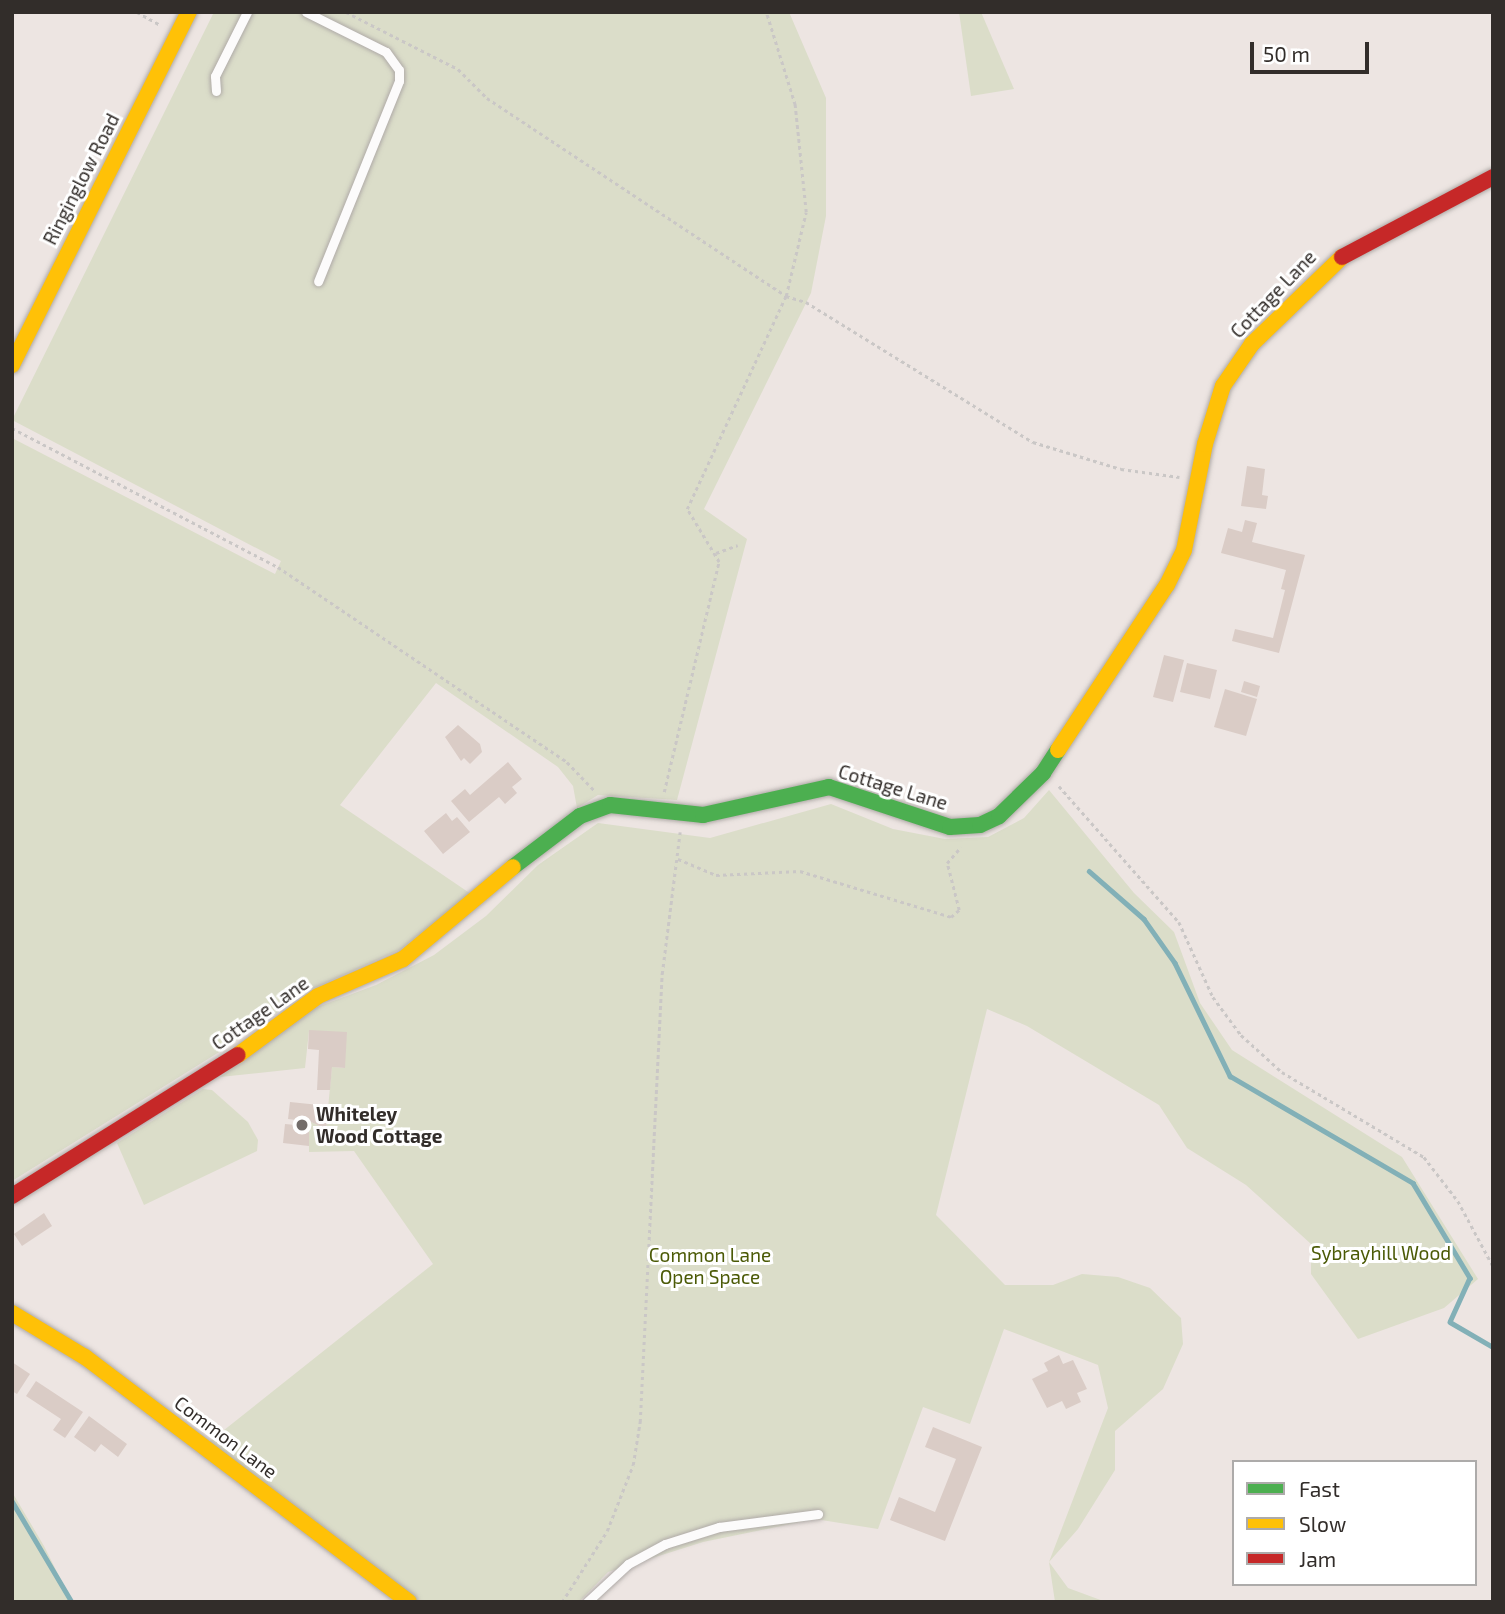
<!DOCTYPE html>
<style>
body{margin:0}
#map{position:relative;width:1505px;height:1614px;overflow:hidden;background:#ede5e2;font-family:"Exo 2",sans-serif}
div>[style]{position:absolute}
.green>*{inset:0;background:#dbddc9}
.stream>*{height:4.5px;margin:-2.25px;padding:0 2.25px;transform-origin:2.25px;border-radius:2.25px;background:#82b0b7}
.building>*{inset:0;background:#daccc6}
.path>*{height:2.5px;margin-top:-1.25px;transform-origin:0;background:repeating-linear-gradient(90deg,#cac7c6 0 3.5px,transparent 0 7px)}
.roads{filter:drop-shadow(0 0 2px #afaaa7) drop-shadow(0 0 2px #afaaa7)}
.lane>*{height:9px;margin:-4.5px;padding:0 4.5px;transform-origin:4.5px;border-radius:4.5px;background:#fcfbfb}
.fast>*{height:16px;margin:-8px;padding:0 8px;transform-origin:8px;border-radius:8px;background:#4caf50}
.slow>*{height:16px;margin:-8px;padding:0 8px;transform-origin:8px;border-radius:8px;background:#ffc107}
.jam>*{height:16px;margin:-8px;padding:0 8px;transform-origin:8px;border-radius:8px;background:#c62828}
.dots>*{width:19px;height:19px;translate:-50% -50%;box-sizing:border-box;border:4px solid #fff;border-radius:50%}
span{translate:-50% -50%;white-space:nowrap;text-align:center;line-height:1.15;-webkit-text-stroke:6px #fff;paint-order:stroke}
.street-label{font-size:19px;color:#322d2a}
.poi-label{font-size:19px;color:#322d2a;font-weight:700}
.left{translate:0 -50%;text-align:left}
.park-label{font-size:19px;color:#4b5a06}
.frame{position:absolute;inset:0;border:14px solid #322d2a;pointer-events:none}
.legend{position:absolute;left:1232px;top:1460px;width:245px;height:126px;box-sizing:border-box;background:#fff;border:2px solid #adabaa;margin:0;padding:9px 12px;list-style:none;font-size:21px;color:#322d2a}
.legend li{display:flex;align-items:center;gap:14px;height:35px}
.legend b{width:35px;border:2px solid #adabaa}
.scale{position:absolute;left:1250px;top:42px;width:119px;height:32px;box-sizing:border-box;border:4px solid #322d2a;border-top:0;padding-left:9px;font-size:21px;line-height:24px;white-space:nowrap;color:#322d2a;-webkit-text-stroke:5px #fff;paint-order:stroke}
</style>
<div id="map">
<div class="green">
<i style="clip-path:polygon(214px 12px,789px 12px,826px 98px,826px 216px,811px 293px,704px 509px,747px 539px,677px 800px,598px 795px,577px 808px,573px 786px,558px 767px,436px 683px,340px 805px,471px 894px,401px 949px,310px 990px,224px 1049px,12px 1181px,12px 438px,275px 574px,281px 561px,12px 420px)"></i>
<i style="clip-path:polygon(959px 12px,981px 12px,1014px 89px,971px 96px)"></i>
<i style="clip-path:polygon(1049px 790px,1134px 893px,1174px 932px,1200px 1003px,1232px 1050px,1402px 1157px,1478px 1279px,1444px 1308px,1358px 1339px,1311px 1274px,1311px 1244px,1246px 1185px,1187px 1148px,1159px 1105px,1027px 1026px,987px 1009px,936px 1215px,1005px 1285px,1053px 1285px,1082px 1274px,1118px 1277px,1150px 1288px,1181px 1318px,1183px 1344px,1163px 1389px,1115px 1431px,1115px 1470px,1078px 1529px,1049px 1562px,1068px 1588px,1106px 1602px,1055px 1602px,1049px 1562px,1108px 1408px,1098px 1365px,1004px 1329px,970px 1424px,923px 1407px,878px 1529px,815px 1519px,703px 1542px,608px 1572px,579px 1602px,418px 1602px,209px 1442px,433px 1264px,354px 1151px,309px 1152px,309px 1121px,326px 1129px,332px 1067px,345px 1068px,309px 1031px,305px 1068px,220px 1077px,312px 1009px,376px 985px,434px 955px,486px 916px,538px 865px,598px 823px,710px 838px,831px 804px,893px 829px,945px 839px,988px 837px,1024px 818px)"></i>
<i style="clip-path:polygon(203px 1089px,212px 1090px,248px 1122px,258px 1140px,257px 1151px,144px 1205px,117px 1143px)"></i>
<i style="clip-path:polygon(12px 1492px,44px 1546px,72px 1602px,12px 1602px)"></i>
</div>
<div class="stream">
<i style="left:1089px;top:871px;width:73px;rotate:41.1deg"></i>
<i style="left:1144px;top:919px;width:54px;rotate:54.8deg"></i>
<i style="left:1175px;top:963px;width:126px;rotate:64deg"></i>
<i style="left:1230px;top:1076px;width:212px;rotate:30.3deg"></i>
<i style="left:1413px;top:1183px;width:111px;rotate:59deg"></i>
<i style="left:1470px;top:1278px;width:48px;rotate:114.4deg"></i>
<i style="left:1450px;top:1322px;width:50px;rotate:30.2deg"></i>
<i style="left:12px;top:1501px;width:117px;rotate:59.3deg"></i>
</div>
<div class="building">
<i style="clip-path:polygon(1247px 466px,1265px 469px,1262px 495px,1268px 496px,1266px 509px,1241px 506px)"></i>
<i style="clip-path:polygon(1245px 520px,1257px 523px,1252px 542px,1305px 555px,1279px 653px,1232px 641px,1235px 629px,1273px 638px,1285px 590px,1281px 589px,1286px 570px,1221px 553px,1228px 528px,1242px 532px)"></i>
<i style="clip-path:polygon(1164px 655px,1184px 660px,1173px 702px,1153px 697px)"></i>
<i style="clip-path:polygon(1187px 663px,1217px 670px,1210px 699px,1180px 692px)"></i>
<i style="clip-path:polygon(1244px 681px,1260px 686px,1257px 697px,1241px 692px)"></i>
<i style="clip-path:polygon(1225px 689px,1257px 699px,1246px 736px,1214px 727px)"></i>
<i style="clip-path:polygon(458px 725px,480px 744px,482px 752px,470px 764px,464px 758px,461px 761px,445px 737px)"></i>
<i style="clip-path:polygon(508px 762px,522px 779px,512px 787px,517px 793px,505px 804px,499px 797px,469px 822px,451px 801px,465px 789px,470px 795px)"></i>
<i style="clip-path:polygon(446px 813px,452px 821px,457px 817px,470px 832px,443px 854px,424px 831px)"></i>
<i style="clip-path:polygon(309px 1030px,347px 1032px,345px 1068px,332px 1067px,330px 1090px,317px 1090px,319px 1050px,308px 1049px)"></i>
<i style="clip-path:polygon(290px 1102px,329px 1106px,326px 1129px,309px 1121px,309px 1146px,283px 1143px,285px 1124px,296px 1125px,296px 1120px,288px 1119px)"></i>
<i style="clip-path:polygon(44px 1213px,52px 1226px,22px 1246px,14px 1234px)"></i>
<i style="clip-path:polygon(1059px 1355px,1063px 1364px,1073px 1360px,1087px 1389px,1077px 1393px,1081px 1402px,1066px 1409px,1062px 1401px,1047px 1408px,1032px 1379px,1048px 1371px,1044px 1363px)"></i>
<i style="clip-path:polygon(12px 1362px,30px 1374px,17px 1394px,12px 1391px)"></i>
<i style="clip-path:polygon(36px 1381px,83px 1412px,65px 1438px,53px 1430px,61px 1419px,26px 1396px)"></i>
<i style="clip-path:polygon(89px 1416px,127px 1444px,118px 1457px,101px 1444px,95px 1452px,74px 1437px)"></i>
<i style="clip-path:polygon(933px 1427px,982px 1447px,945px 1541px,890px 1520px,899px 1497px,935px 1512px,956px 1459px,925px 1447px)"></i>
</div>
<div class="path">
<i style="left:137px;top:12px;width:25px;rotate:29deg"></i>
<i style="left:346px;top:12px;width:126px;rotate:27deg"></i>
<i style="left:458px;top:69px;width:41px;rotate:45deg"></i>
<i style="left:487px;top:98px;width:359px;rotate:33.5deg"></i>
<i style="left:786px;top:296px;width:21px;rotate:17deg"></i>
<i style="left:806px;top:302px;width:267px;rotate:31.7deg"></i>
<i style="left:1033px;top:442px;width:92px;rotate:17.1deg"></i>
<i style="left:1121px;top:469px;width:59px;rotate:7.9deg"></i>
<i style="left:12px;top:428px;width:300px;rotate:27.6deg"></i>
<i style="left:278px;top:567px;width:349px;rotate:34deg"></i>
<i style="left:567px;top:762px;width:40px;rotate:46deg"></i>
<i style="left:716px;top:553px;width:23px;rotate:-20deg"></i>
<i style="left:1059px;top:786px;width:181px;rotate:48.6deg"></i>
<i style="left:1179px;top:922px;width:82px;rotate:65.6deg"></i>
<i style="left:1213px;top:997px;width:47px;rotate:53.6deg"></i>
<i style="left:1241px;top:1035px;width:55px;rotate:42.1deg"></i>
<i style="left:1282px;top:1072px;width:165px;rotate:30.9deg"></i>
<i style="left:1424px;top:1157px;width:56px;rotate:52.3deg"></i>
<i style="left:1458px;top:1201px;width:74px;rotate:61.7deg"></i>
<i style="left:664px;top:792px;width:236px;rotate:-76.6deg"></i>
<i style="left:719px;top:562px;width:62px;rotate:-121.1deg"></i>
<i style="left:687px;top:509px;width:235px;rotate:-65.1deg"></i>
<i style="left:786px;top:296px;width:86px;rotate:-76.6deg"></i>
<i style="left:806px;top:212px;width:108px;rotate:-95.9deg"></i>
<i style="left:795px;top:105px;width:97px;rotate:-107.3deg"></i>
<i style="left:678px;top:859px;width:41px;rotate:22.8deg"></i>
<i style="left:716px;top:875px;width:84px;rotate:-2.7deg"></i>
<i style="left:800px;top:871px;width:158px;rotate:16.9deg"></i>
<i style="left:951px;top:917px;width:11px;rotate:-41deg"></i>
<i style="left:959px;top:910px;width:49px;rotate:-104.3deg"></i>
<i style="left:947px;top:863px;width:21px;rotate:-49deg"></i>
<i style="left:562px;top:1602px;width:84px;rotate:-57.6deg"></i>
<i style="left:607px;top:1531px;width:71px;rotate:-68.5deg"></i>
<i style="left:633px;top:1465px;width:44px;rotate:-80.8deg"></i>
<i style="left:640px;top:1422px;width:449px;rotate:-87.2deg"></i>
<i style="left:662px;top:974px;width:143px;rotate:-82.8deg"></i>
</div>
<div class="roads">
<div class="lane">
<i style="left:306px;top:12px;width:89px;rotate:26.6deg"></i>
<i style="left:386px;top:52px;width:22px;rotate:54deg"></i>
<i style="left:399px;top:70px;width:11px;rotate:90deg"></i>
<i style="left:399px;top:81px;width:216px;rotate:112deg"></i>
<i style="left:216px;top:91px;width:15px;rotate:-94deg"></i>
<i style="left:215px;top:76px;width:72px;rotate:-63.4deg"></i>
<i style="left:587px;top:1602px;width:56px;rotate:-42.8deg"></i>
<i style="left:628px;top:1564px;width:42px;rotate:-28.4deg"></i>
<i style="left:665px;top:1544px;width:57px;rotate:-17.5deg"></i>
<i style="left:719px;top:1527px;width:100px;rotate:-7.5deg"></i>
</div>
<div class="fast">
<i style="left:513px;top:867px;width:84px;rotate:-37.3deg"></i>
<i style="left:580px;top:816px;width:32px;rotate:-20deg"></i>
<i style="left:610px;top:805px;width:94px;rotate:6.1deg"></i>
<i style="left:703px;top:815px;width:129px;rotate:-12.5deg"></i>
<i style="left:829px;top:787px;width:127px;rotate:18.3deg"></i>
<i style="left:950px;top:827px;width:30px;rotate:-4deg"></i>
<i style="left:980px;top:825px;width:21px;rotate:-25deg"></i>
<i style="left:999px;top:816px;width:62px;rotate:-44.3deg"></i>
<i style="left:1043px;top:773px;width:27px;rotate:-57deg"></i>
</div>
<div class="slow">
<i style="left:12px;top:365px;width:395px;rotate:-63.4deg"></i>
<i style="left:1058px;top:750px;width:198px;rotate:-56.6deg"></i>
<i style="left:1167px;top:585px;width:39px;rotate:-64deg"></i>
<i style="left:1184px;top:550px;width:108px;rotate:-78.8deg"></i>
<i style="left:1205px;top:444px;width:61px;rotate:-72.8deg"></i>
<i style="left:1223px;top:386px;width:51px;rotate:-55.4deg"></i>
<i style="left:1252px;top:344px;width:125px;rotate:-44deg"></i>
<i style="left:238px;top:1055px;width:99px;rotate:-36.4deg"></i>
<i style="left:318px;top:996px;width:93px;rotate:-23.5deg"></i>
<i style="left:403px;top:959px;width:143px;rotate:-39.9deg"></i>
<i style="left:12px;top:1313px;width:85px;rotate:31.1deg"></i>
<i style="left:85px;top:1357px;width:406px;rotate:37.1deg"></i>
</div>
<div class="jam">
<i style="left:1342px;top:257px;width:171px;rotate:-27.9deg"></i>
<i style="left:12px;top:1196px;width:266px;rotate:-32deg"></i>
</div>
</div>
<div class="dots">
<i style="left:302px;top:1125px;background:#736d6a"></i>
</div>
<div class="street-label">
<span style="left:81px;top:179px;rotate:-63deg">Ringinglow Road</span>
<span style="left:1273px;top:294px;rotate:-46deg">Cottage Lane</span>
<span style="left:893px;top:787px;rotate:17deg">Cottage Lane</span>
<span style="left:260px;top:1013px;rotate:-35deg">Cottage Lane</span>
<span style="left:226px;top:1437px;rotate:37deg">Common Lane</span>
</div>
<div class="poi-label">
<span class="left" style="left:316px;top:1125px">Whiteley<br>Wood Cottage</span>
</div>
<div class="park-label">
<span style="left:1381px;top:1253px">Sybrayhill Wood</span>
<span style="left:710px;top:1266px">Common Lane<br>Open Space</span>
</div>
<div class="frame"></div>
<ul class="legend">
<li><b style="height:9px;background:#4caf50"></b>Fast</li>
<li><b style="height:9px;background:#ffc107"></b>Slow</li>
<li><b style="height:9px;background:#c62828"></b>Jam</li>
</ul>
<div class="scale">50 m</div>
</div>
